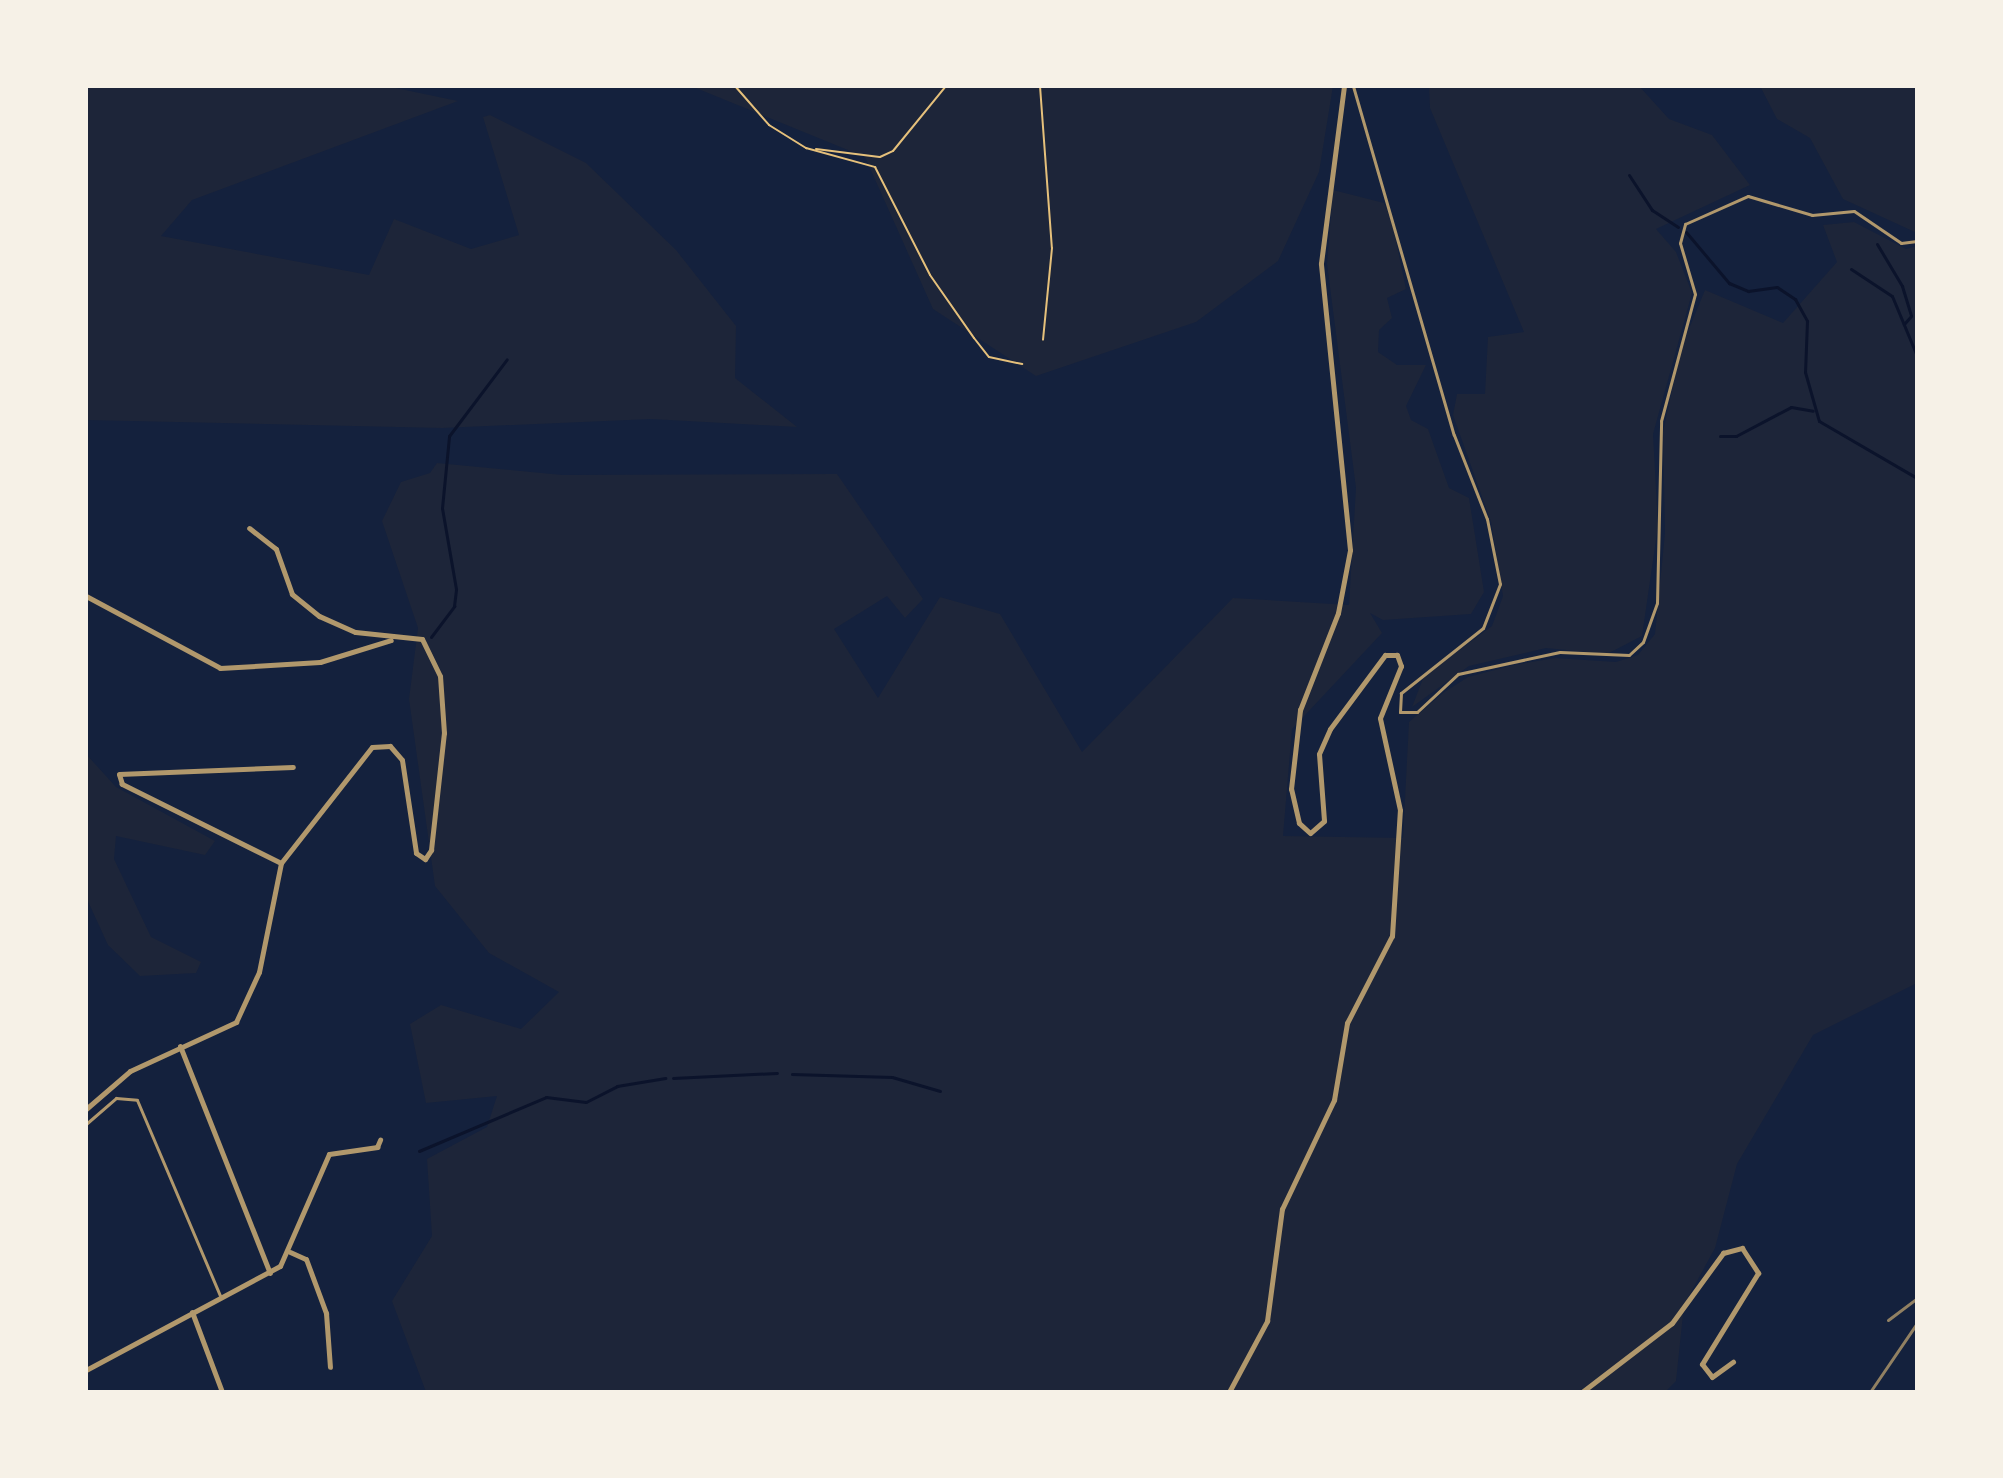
<!DOCTYPE html>
<style>
body{margin:0}
#map{position:relative;width:2003px;height:1478px;overflow:hidden;background:#14213d;font-family:"Open Sans",sans-serif}
div>[style]{position:absolute}
.green>*{inset:0;background:#1d2539}
.stream>*{height:3px;margin:-1.5px;padding:0 1.5px;transform-origin:1.5px;border-radius:1.5px;background:#0b132b}
.path>*{height:2px;margin:-1px;padding:0 1px;transform-origin:1px;border-radius:1px;background:#e5c07b}
.service>*{height:3px;margin:-1.5px;padding:0 1.5px;transform-origin:1.5px;border-radius:1.5px;background:#b1986c}
.minor>*{height:5px;margin:-2.5px;padding:0 2.5px;transform-origin:2.5px;border-radius:2.5px;background:#b1986c}
.rail>*{height:3px;margin:-1.5px;padding:0 1.5px;transform-origin:1.5px;border-radius:1.5px;background:#918062}
span{translate:-50% -50%;white-space:nowrap;text-align:center;line-height:1.15;-webkit-text-stroke:6px #f6f1e7;paint-order:stroke}
.frame{position:absolute;inset:0;border:88px solid #f6f1e7;pointer-events:none}
</style>
<div id="map">
<div class="green">
<i style="clip-path:polygon(86px 86px,386px 86px,458px 101px,192px 200px,161px 236px,369px 275px,394px 219px,471px 249px,519px 235px,483px 117px,490px 115px,586px 163px,676px 250px,736px 326px,735px 378px,797px 427px,651px 419px,442px 428px,86px 420px)"></i>
<i style="clip-path:polygon(691px 86px,1333px 86px,1319px 172px,1278px 261px,1196px 322px,1036px 376px,933px 309px,865px 157px)"></i>
<i style="clip-path:polygon(1429px 86px,1639px 86px,1669px 119px,1712px 135px,1750px 185px,1656px 229px,1676px 252px,1692px 293px,1653px 434px,1658px 526px,1642px 636px,1607px 654px,1546px 648px,1469px 666px,1412px 707px,1424px 676px,1492px 626px,1503px 596px,1491px 522px,1453px 415px,1457px 394px,1485px 394px,1488px 337px,1524px 332px,1430px 108px)"></i>
<i style="clip-path:polygon(1760px 86px,1917px 86px,1917px 233px,1843px 199px,1810px 138px,1777px 119px)"></i>
<i style="clip-path:polygon(1333px 190px,1384px 203px,1392px 222px,1406px 289px,1387px 298px,1392px 318px,1379px 330px,1378px 352px,1397px 365px,1426px 365px,1406px 406px,1411px 420px,1428px 429px,1449px 488px,1469px 498px,1484px 592px,1471px 614px,1383px 620px,1370px 613px,1382px 633px,1292px 729px,1283px 836px,1403px 838px,1409px 722px,1443px 693px,1468px 677px,1514px 665px,1555px 658px,1616px 662px,1638px 655px,1655px 634px,1665px 533px,1663px 432px,1681px 348px,1705px 290px,1783px 323px,1837px 262px,1823px 225px,1854px 222px,1906px 249px,1917px 246px,1917px 983px,1813px 1035px,1737px 1164px,1715px 1248px,1684px 1305px,1676px 1381px,1665px 1392px,426px 1392px,392px 1301px,432px 1236px,427px 1159px,487px 1127px,497px 1096px,426px 1103px,410px 1024px,441px 1005px,521px 1029px,559px 992px,489px 953px,435px 886px,409px 699px,418px 628px,382px 521px,401px 482px,430px 473px,437px 463px,562px 475px,837px 474px,923px 599px,905px 618px,887px 596px,834px 629px,878px 698px,940px 597px,1000px 614px,1082px 752px,1233px 598px,1349px 605px,1356px 488px,1327px 264px)"></i>
<i style="clip-path:polygon(86px 754px,116px 787px,215px 841px,205px 855px,116px 836px,114px 859px,151px 937px,201px 962px,196px 973px,140px 976px,108px 945px,86px 897px)"></i>
</div>
<div class="stream">
<i style="left:1629px;top:175px;width:42px;rotate:56.7deg"></i>
<i style="left:1652px;top:210px;width:31px;rotate:33deg"></i>
<i style="left:1686px;top:232px;width:67px;rotate:49.9deg"></i>
<i style="left:1729px;top:283px;width:21px;rotate:23deg"></i>
<i style="left:1748px;top:291px;width:29px;rotate:-8deg"></i>
<i style="left:1777px;top:287px;width:22px;rotate:34deg"></i>
<i style="left:1795px;top:299px;width:25px;rotate:61deg"></i>
<i style="left:1807px;top:321px;width:51px;rotate:92.2deg"></i>
<i style="left:1805px;top:372px;width:51px;rotate:74.1deg"></i>
<i style="left:1819px;top:421px;width:113px;rotate:30.2deg"></i>
<i style="left:1877px;top:244px;width:49px;rotate:59.2deg"></i>
<i style="left:1902px;top:286px;width:31px;rotate:73deg"></i>
<i style="left:1911px;top:316px;width:11px;rotate:131deg"></i>
<i style="left:1851px;top:269px;width:49px;rotate:33.4deg"></i>
<i style="left:1892px;top:296px;width:65px;rotate:67.4deg"></i>
<i style="left:1720px;top:436px;width:16px"></i>
<i style="left:1736px;top:436px;width:62px;rotate:-27.8deg"></i>
<i style="left:1791px;top:407px;width:22px;rotate:10deg"></i>
<i style="left:431px;top:637px;width:39px;rotate:-53deg"></i>
<i style="left:454px;top:606px;width:17px;rotate:-83deg"></i>
<i style="left:456px;top:589px;width:82px;rotate:-99.8deg"></i>
<i style="left:442px;top:508px;width:72px;rotate:-84.4deg"></i>
<i style="left:449px;top:436px;width:96px;rotate:-53deg"></i>
<i style="left:792px;top:1074px;width:100px;rotate:1.7deg"></i>
<i style="left:892px;top:1077px;width:50px;rotate:16.3deg"></i>
<i style="left:673px;top:1078px;width:104px;rotate:-2.8deg"></i>
<i style="left:419px;top:1151px;width:138px;rotate:-23deg"></i>
<i style="left:546px;top:1097px;width:40px;rotate:7.1deg"></i>
<i style="left:586px;top:1102px;width:35px;rotate:-27deg"></i>
<i style="left:617px;top:1086px;width:49px;rotate:-9.5deg"></i>
</div>
<div class="path">
<i style="left:735px;top:86px;width:52px;rotate:48.9deg"></i>
<i style="left:769px;top:125px;width:44px;rotate:31.9deg"></i>
<i style="left:806px;top:148px;width:72px;rotate:15.4deg"></i>
<i style="left:875px;top:167px;width:121px;rotate:63deg"></i>
<i style="left:930px;top:275px;width:77px;rotate:55.1deg"></i>
<i style="left:974px;top:338px;width:24px;rotate:52deg"></i>
<i style="left:989px;top:357px;width:34px;rotate:12deg"></i>
<i style="left:1040px;top:86px;width:162px;rotate:85.8deg"></i>
<i style="left:1052px;top:248px;width:92px;rotate:95.6deg"></i>
<i style="left:816px;top:149px;width:64px;rotate:7.1deg"></i>
<i style="left:880px;top:157px;width:14px;rotate:-25deg"></i>
<i style="left:893px;top:151px;width:84px;rotate:-50.8deg"></i>
</div>
<div class="service">
<i style="left:1353px;top:86px;width:363px;rotate:73.9deg"></i>
<i style="left:1454px;top:435px;width:90px;rotate:68.6deg"></i>
<i style="left:1487px;top:519px;width:66px;rotate:78.7deg"></i>
<i style="left:1500px;top:584px;width:47px;rotate:111.1deg"></i>
<i style="left:1483px;top:628px;width:105px;rotate:141.6deg"></i>
<i style="left:1401px;top:693px;width:19px;rotate:93deg"></i>
<i style="left:1400px;top:712px;width:17px"></i>
<i style="left:1417px;top:712px;width:56px;rotate:-42.8deg"></i>
<i style="left:1458px;top:674px;width:104px;rotate:-12.2deg"></i>
<i style="left:1560px;top:652px;width:69px;rotate:2.5deg"></i>
<i style="left:1629px;top:655px;width:19px;rotate:-43deg"></i>
<i style="left:1643px;top:642px;width:41px;rotate:-70.3deg"></i>
<i style="left:1657px;top:603px;width:182px;rotate:-88.7deg"></i>
<i style="left:1661px;top:421px;width:131px;rotate:-75deg"></i>
<i style="left:1695px;top:294px;width:53px;rotate:-106.4deg"></i>
<i style="left:1680px;top:243px;width:20px;rotate:-75deg"></i>
<i style="left:1685px;top:224px;width:69px;rotate:-24deg"></i>
<i style="left:1748px;top:196px;width:67px;rotate:16.5deg"></i>
<i style="left:1812px;top:215px;width:42px;rotate:-5.4deg"></i>
<i style="left:1854px;top:211px;width:57px;rotate:34.2deg"></i>
<i style="left:1901px;top:243px;width:16px;rotate:-7deg"></i>
<i style="left:86px;top:1124px;width:40px;rotate:-41deg"></i>
<i style="left:116px;top:1098px;width:21px;rotate:5deg"></i>
<i style="left:137px;top:1100px;width:213px;rotate:67deg"></i>
</div>
<div class="minor">
<i style="left:86px;top:596px;width:152px;rotate:28.2deg"></i>
<i style="left:220px;top:668px;width:100px;rotate:-3.4deg"></i>
<i style="left:320px;top:662px;width:74px;rotate:-17.2deg"></i>
<i style="left:281px;top:863px;width:178px;rotate:-153.6deg"></i>
<i style="left:122px;top:784px;width:10px;rotate:-107deg"></i>
<i style="left:119px;top:774px;width:174px;rotate:-2.3deg"></i>
<i style="left:180px;top:1046px;width:244px;rotate:68.4deg"></i>
<i style="left:86px;top:1109px;width:58px;rotate:-40.8deg"></i>
<i style="left:130px;top:1071px;width:117px;rotate:-24.8deg"></i>
<i style="left:236px;top:1022px;width:55px;rotate:-65.3deg"></i>
<i style="left:259px;top:972px;width:111px;rotate:-78.6deg"></i>
<i style="left:281px;top:863px;width:147px;rotate:-51.9deg"></i>
<i style="left:372px;top:747px;width:18px;rotate:-3deg"></i>
<i style="left:390px;top:746px;width:18px;rotate:49deg"></i>
<i style="left:402px;top:760px;width:94px;rotate:81.4deg"></i>
<i style="left:416px;top:853px;width:11px;rotate:34deg"></i>
<i style="left:425px;top:859px;width:11px;rotate:-56deg"></i>
<i style="left:431px;top:850px;width:118px;rotate:-83.7deg"></i>
<i style="left:444px;top:733px;width:57px;rotate:-94deg"></i>
<i style="left:440px;top:676px;width:41px;rotate:-115.9deg"></i>
<i style="left:422px;top:639px;width:67px;rotate:-174deg"></i>
<i style="left:355px;top:632px;width:39px;rotate:-156deg"></i>
<i style="left:319px;top:616px;width:35px;rotate:-141deg"></i>
<i style="left:292px;top:594px;width:48px;rotate:-109.6deg"></i>
<i style="left:276px;top:549px;width:34px;rotate:-142deg"></i>
<i style="left:290px;top:1252px;width:17px;rotate:24deg"></i>
<i style="left:306px;top:1259px;width:58px;rotate:69.7deg"></i>
<i style="left:326px;top:1313px;width:54px;rotate:85.8deg"></i>
<i style="left:192px;top:1312px;width:85px;rotate:69.4deg"></i>
<i style="left:86px;top:1370px;width:220px;rotate:-28.2deg"></i>
<i style="left:280px;top:1266px;width:122px;rotate:-66.4deg"></i>
<i style="left:329px;top:1154px;width:49px;rotate:-8.3deg"></i>
<i style="left:377px;top:1147px;width:8px;rotate:-67deg"></i>
<i style="left:1229px;top:1392px;width:81px;rotate:-61.8deg"></i>
<i style="left:1267px;top:1321px;width:113px;rotate:-82.4deg"></i>
<i style="left:1282px;top:1209px;width:121px;rotate:-64.5deg"></i>
<i style="left:1334px;top:1100px;width:78px;rotate:-80.4deg"></i>
<i style="left:1347px;top:1023px;width:98px;rotate:-62.7deg"></i>
<i style="left:1392px;top:936px;width:126px;rotate:-86.4deg"></i>
<i style="left:1400px;top:810px;width:94px;rotate:-102.3deg"></i>
<i style="left:1380px;top:718px;width:56px;rotate:-68deg"></i>
<i style="left:1401px;top:666px;width:12px;rotate:-110deg"></i>
<i style="left:1397px;top:655px;width:12px;rotate:180deg"></i>
<i style="left:1385px;top:655px;width:92px;rotate:126.6deg"></i>
<i style="left:1330px;top:729px;width:27px;rotate:114deg"></i>
<i style="left:1319px;top:754px;width:67px;rotate:85.7deg"></i>
<i style="left:1324px;top:821px;width:18px;rotate:139deg"></i>
<i style="left:1310px;top:833px;width:15px;rotate:-138deg"></i>
<i style="left:1299px;top:823px;width:35px;rotate:-103deg"></i>
<i style="left:1291px;top:789px;width:80px;rotate:-83.5deg"></i>
<i style="left:1300px;top:710px;width:104px;rotate:-68.6deg"></i>
<i style="left:1338px;top:613px;width:64px;rotate:-79.2deg"></i>
<i style="left:1350px;top:550px;width:288px;rotate:-95.8deg"></i>
<i style="left:1321px;top:263px;width:178px;rotate:-82.6deg"></i>
<i style="left:1582px;top:1392px;width:113px;rotate:-37.5deg"></i>
<i style="left:1672px;top:1323px;width:87px;rotate:-53.9deg"></i>
<i style="left:1723px;top:1253px;width:20px;rotate:-15deg"></i>
<i style="left:1742px;top:1248px;width:30px;rotate:57deg"></i>
<i style="left:1758px;top:1273px;width:107px;rotate:121.6deg"></i>
<i style="left:1702px;top:1364px;width:16px;rotate:52deg"></i>
<i style="left:1712px;top:1377px;width:26px;rotate:-36deg"></i>
</div>
<div class="rail">
<i style="left:1888px;top:1320px;width:36px;rotate:-37deg"></i>
<i style="left:1870px;top:1392px;width:83px;rotate:-55.7deg"></i>
</div>
<div class="frame"></div>
</div>
